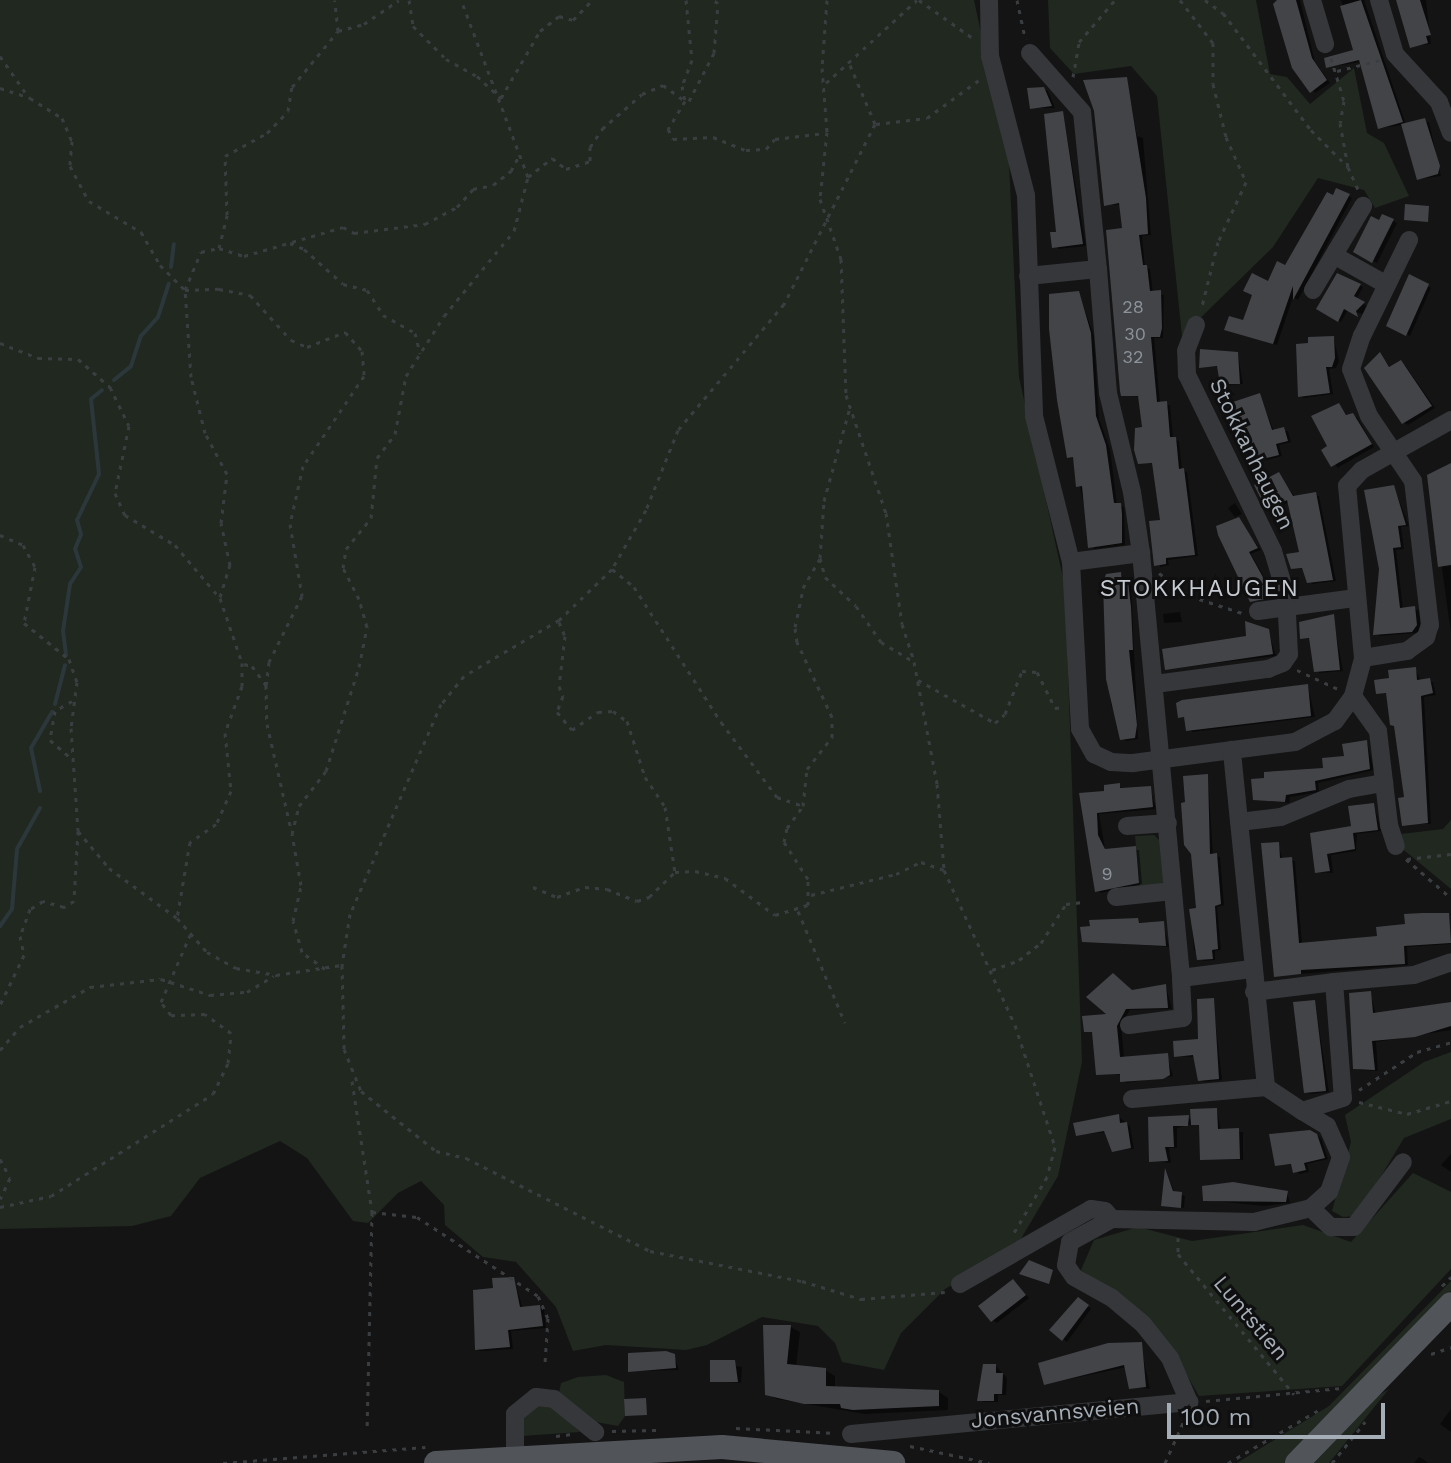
<!DOCTYPE html>
<style>
body{margin:0}
#map{position:relative;width:1451px;height:1463px;overflow:hidden;background:#141415;font-family:"Work Sans",sans-serif}
div>[style]{position:absolute}
.green>*{inset:0;background:#202820}
.shadow>*{inset:0;background:#0007}
.stream>*{height:4px;margin:-2px;padding:0 2px;transform-origin:2px;border-radius:2px;background:#2c373b}
.building>*{inset:0;background:#434448}
.path>*{height:3px;margin-top:-1.5px;transform-origin:0;background:repeating-linear-gradient(90deg,#3b3e41 0 4px,transparent 0 10px)}
.minor>*{height:18px;margin:-9px;padding:0 9px;transform-origin:9px;border-radius:9px;background:#35373a}
.major>*{height:24px;margin:-12px;padding:0 12px;transform-origin:12px;border-radius:12px;background:#515459}
span{translate:-50% -50%;white-space:nowrap;text-align:center;line-height:1.15;-webkit-text-stroke:6px #0f0f10;paint-order:stroke}
.number-label{font-size:18px;color:#8c939a}
.number-label span{-webkit-text-stroke-width:0}
.street-label{font-size:22px;color:#a5adb6}
.neighbourhood-label{font-size:24px;color:#c6cbd2;letter-spacing:2px}
.scale{position:absolute;left:1167px;top:1403px;width:218px;height:36px;box-sizing:border-box;border:4px solid #a5adb6;border-top:0;padding-left:10px;font-size:24px;line-height:28px;white-space:nowrap;color:#a5adb6;-webkit-text-stroke:6px #0f0f10;paint-order:stroke}
</style>
<div id="map">
<div class="green">
<i style="clip-path:polygon(0 0,974px 0,1009px 162px,1019px 377px,1065px 587px,1082px 1062px,1058px 1176px,1015px 1249px,945px 1289px,901px 1333px,884px 1370px,842px 1362px,835px 1343px,818px 1326px,762px 1317px,707px 1345px,686px 1350px,606px 1345px,573px 1351px,556px 1307px,516px 1262px,483px 1257px,445px 1225px,444px 1205px,421px 1181px,398px 1193px,368px 1223px,353px 1221px,307px 1158px,280px 1141px,200px 1178px,171px 1216px,132px 1226px,0 1229px)"></i>
<i style="clip-path:polygon(1048px 0,1256px 0,1270px 74px,1287px 77px,1310px 104px,1354px 68px,1367px 133px,1384px 143px,1409px 196px,1375px 208px,1364px 190px,1318px 178px,1273px 247px,1182px 336px,1157px 96px,1131px 66px,1074px 74px,1050px 48px)"></i>
<i style="clip-path:polygon(1451px 820px,1451px 889px,1399px 846px,1401px 834px,1443px 829px)"></i>
<i style="clip-path:polygon(1154px 835px,1161px 842px,1165px 879px,1160px 887px,1140px 888px,1135px 836px)"></i>
<i style="clip-path:polygon(1451px 1052px,1451px 1119px,1404px 1138px,1357px 1216px,1343px 1217px,1332px 1211px,1351px 1142px,1345px 1115px,1424px 1062px)"></i>
<i style="clip-path:polygon(1413px 1173px,1451px 1192px,1451px 1269px,1342px 1386px,1199px 1396px,1167px 1341px,1135px 1308px,1081px 1270px,1094px 1240px,1138px 1227px,1192px 1241px,1303px 1225px,1351px 1242px)"></i>
<i style="clip-path:polygon(1451px 1281px,1451px 1291px,1285px 1463px,1237px 1463px,1329px 1406px)"></i>
<i style="clip-path:polygon(606px 1375px,624px 1382px,625px 1416px,618px 1426px,590px 1421px,559px 1393px,561px 1383px,578px 1377px)"></i>
<i style="clip-path:polygon(1389px 1389px,1329px 1463px,1310px 1463px,1366px 1403px)"></i>
<i style="clip-path:polygon(547px 1402px,580px 1432px,522px 1436px,521px 1414px)"></i>
</div>
<div class="shadow">
<i style="clip-path:polygon(1278px 0,1300px 0,1315px 62px,1330px 83px,1315px 93px)"></i>
<i style="clip-path:polygon(1341px 0,1364px 0,1406px 125px,1429px 122px,1441px 176px,1419px 179px,1403px 125px,1380px 128px,1362px 62px,1328px 67px,1356px 52px)"></i>
<i style="clip-path:polygon(1396px 0,1426px 0,1431px 44px,1412px 46px)"></i>
<i style="clip-path:polygon(1127px 79px,1137px 136px,1143px 138px,1151px 235px,1142px 236px,1145px 267px,1150px 269px,1153px 293px,1164px 295px,1163px 338px,1154px 338px,1160px 404px,1170px 405px,1173px 439px,1179px 441px,1182px 470px,1187px 472px,1198px 556px,1168px 560px,1169px 565px,1160px 567px,1162px 521px,1154px 464px,1140px 463px,1144px 429px,1140px 397px,1123px 395px,1122px 205px,1105px 204px)"></i>
<i style="clip-path:polygon(1043px 89px,1048px 91px,1055px 108px,1032px 108px)"></i>
<i style="clip-path:polygon(1063px 113px,1086px 246px,1058px 249px,1046px 115px)"></i>
<i style="clip-path:polygon(1337px 190px,1352px 198px,1298px 300px,1293px 297px,1277px 345px,1230px 331px,1244px 323px)"></i>
<i style="clip-path:polygon(1383px 216px,1397px 223px,1377px 263px,1356px 252px)"></i>
<i style="clip-path:polygon(1338px 276px,1363px 287px,1356px 300px,1367px 306px,1363px 314px,1348px 310px,1341px 322px,1319px 308px)"></i>
<i style="clip-path:polygon(1410px 277px,1431px 288px,1410px 336px,1389px 325px)"></i>
<i style="clip-path:polygon(1079px 293px,1094px 336px,1099px 419px,1110px 449px,1117px 505px,1124px 507px,1125px 545px,1094px 549px,1054px 373px)"></i>
<i style="clip-path:polygon(1334px 338px,1339px 361px,1336px 368px,1329px 369px,1333px 394px,1304px 398px,1300px 396px)"></i>
<i style="clip-path:polygon(1238px 354px,1243px 384px,1225px 385px,1219px 367px,1201px 366px)"></i>
<i style="clip-path:polygon(1380px 355px,1391px 368px,1405px 365px,1435px 408px,1408px 425px,1403px 422px)"></i>
<i style="clip-path:polygon(1260px 396px,1274px 431px,1288px 431px,1291px 442px,1279px 445px,1282px 456px,1263px 461px,1258px 453px,1246px 453px)"></i>
<i style="clip-path:polygon(1339px 405px,1349px 417px,1357px 417px,1374px 447px,1337px 468px,1330px 447px)"></i>
<i style="clip-path:polygon(1451px 465px,1451px 633px,1429px 476px)"></i>
<i style="clip-path:polygon(1279px 474px,1295px 497px,1319px 496px,1336px 581px,1312px 584px,1304px 569px,1292px 568px,1302px 554px,1289px 502px,1280px 507px,1272px 499px,1264px 500px)"></i>
<i style="clip-path:polygon(1394px 487px,1409px 526px,1401px 527px,1404px 549px,1396px 550px,1403px 609px,1419px 610px,1421px 627px,1417px 633px,1379px 636px,1381px 569px)"></i>
<i style="clip-path:polygon(1235px 503px,1242px 514px,1235px 517px,1261px 550px,1251px 554px,1276px 598px,1252px 601px,1237px 520px,1228px 508px)"></i>
<i style="clip-path:polygon(1121px 574px,1131px 585px,1138px 739px,1125px 741px,1111px 705px,1106px 657px)"></i>
<i style="clip-path:polygon(1180px 612px,1182px 622px,1164px 623px,1163px 614px)"></i>
<i style="clip-path:polygon(1333px 616px,1343px 671px,1319px 673px,1311px 639px,1302px 638px,1301px 623px)"></i>
<i style="clip-path:polygon(1268px 630px,1276px 656px,1166px 669px)"></i>
<i style="clip-path:polygon(1415px 669px,1421px 681px,1433px 682px,1436px 695px,1424px 697px,1431px 824px,1407px 824px,1397px 727px,1388px 694px,1378px 692px)"></i>
<i style="clip-path:polygon(1308px 686px,1315px 717px,1192px 732px,1179px 705px)"></i>
<i style="clip-path:polygon(1367px 742px,1374px 770px,1318px 783px,1319px 792px,1290px 797px,1289px 803px,1255px 799px,1325px 770px)"></i>
<i style="clip-path:polygon(1208px 776px,1213px 855px,1220px 857px,1224px 905px,1217px 907px,1221px 950px,1215px 951px,1215px 960px,1203px 961px,1194px 950px,1191px 911px,1198px 910px)"></i>
<i style="clip-path:polygon(1106px 787px,1150px 788px,1156px 809px,1099px 814px,1105px 849px,1139px 850px,1142px 884px,1100px 893px,1081px 795px,1106px 793px)"></i>
<i style="clip-path:polygon(1374px 805px,1381px 831px,1357px 834px,1356px 851px,1331px 855px,1333px 873px,1317px 872px,1312px 834px,1353px 828px)"></i>
<i style="clip-path:polygon(1278px 844px,1283px 860px,1295px 861px,1302px 944px,1379px 938px,1449px 915px,1451px 944px,1407px 947px,1408px 965px,1276px 976px)"></i>
<i style="clip-path:polygon(1105px 921px,1163px 923px,1169px 947px,1083px 941px,1082px 928px)"></i>
<i style="clip-path:polygon(1166px 986px,1172px 1009px,1130px 1010px,1121px 1024px,1124px 1058px,1167px 1055px,1173px 1076px,1126px 1083px,1122px 1075px,1098px 1074px,1095px 1033px,1086px 1031px,1111px 1015px,1133px 992px)"></i>
<i style="clip-path:polygon(1370px 993px,1376px 1014px,1451px 1002px,1451px 1030px,1376px 1042px,1378px 1071px,1359px 1070px,1355px 1067px)"></i>
<i style="clip-path:polygon(1213px 1000px,1222px 1080px,1203px 1082px,1195px 1057px,1176px 1056px,1200px 1041px)"></i>
<i style="clip-path:polygon(1315px 1002px,1329px 1092px,1310px 1094px,1306px 1092px)"></i>
<i style="clip-path:polygon(1217px 1110px,1221px 1131px,1243px 1132px,1243px 1160px,1202px 1159px,1201px 1126px,1193px 1124px,1177px 1128px,1177px 1148px,1169px 1148px,1171px 1163px,1151px 1161px,1150px 1119px,1192px 1119px)"></i>
<i style="clip-path:polygon(1118px 1116px,1130px 1126px,1134px 1149px,1114px 1150px,1107px 1132px,1078px 1135px)"></i>
<i style="clip-path:polygon(1310px 1132px,1321px 1138px,1328px 1159px,1307px 1164px,1309px 1172px,1299px 1174px,1293px 1165px,1276px 1165px)"></i>
<i style="clip-path:polygon(1451px 1154px,1451px 1172px,1441px 1165px)"></i>
<i style="clip-path:polygon(1166px 1171px,1175px 1193px,1185px 1196px,1184px 1208px,1164px 1205px)"></i>
<i style="clip-path:polygon(1287px 1193px,1290px 1203px,1264px 1206px,1205px 1200px)"></i>
<i style="clip-path:polygon(514px 1279px,523px 1309px,544px 1309px,546px 1328px,511px 1331px,513px 1349px,480px 1351px,477px 1349px,495px 1290px)"></i>
<i style="clip-path:polygon(1013px 1281px,1029px 1298px,997px 1323px,992px 1320px)"></i>
<i style="clip-path:polygon(1083px 1302px,1091px 1309px,1067px 1342px,1063px 1339px)"></i>
<i style="clip-path:polygon(791px 1327px,800px 1332px,796px 1367px,825px 1370px,835px 1376px,835px 1388px,939px 1392px,948px 1398px,948px 1410px,865px 1414px,777px 1399px,767px 1394px)"></i>
<i style="clip-path:polygon(1140px 1342px,1150px 1389px,1131px 1387px,1127px 1367px,1046px 1384px)"></i>
<i style="clip-path:polygon(674px 1356px,679px 1370px,630px 1371px)"></i>
<i style="clip-path:polygon(712px 1362px,742px 1367px,741px 1383px,712px 1381px)"></i>
<i style="clip-path:polygon(996px 1366px,1007px 1378px,1006px 1395px,998px 1395px,998px 1402px,984px 1402px,980px 1400px)"></i>
<i style="clip-path:polygon(1451px 1409px,1451px 1432px,1440px 1424px)"></i>
<i style="clip-path:polygon(1419px 1457px,1423px 1459px,1428px 1463px,1414px 1463px)"></i>
</div>
<div class="stream">
<i style="left:171px;top:267px;width:23px;rotate:-83deg"></i>
<i style="left:114px;top:380px;width:22px;rotate:-39deg"></i>
<i style="left:131px;top:366px;width:32px;rotate:-72deg"></i>
<i style="left:141px;top:336px;width:25px;rotate:-48deg"></i>
<i style="left:158px;top:317px;width:35px;rotate:-72deg"></i>
<i style="left:66px;top:655px;width:24px;rotate:-97deg"></i>
<i style="left:63px;top:631px;width:48px;rotate:-81.5deg"></i>
<i style="left:70px;top:584px;width:20px;rotate:-57deg"></i>
<i style="left:81px;top:567px;width:19px;rotate:-108deg"></i>
<i style="left:75px;top:549px;width:16px;rotate:-68deg"></i>
<i style="left:81px;top:534px;width:15px;rotate:-106deg"></i>
<i style="left:77px;top:520px;width:51px;rotate:-64.4deg"></i>
<i style="left:99px;top:474px;width:75px;rotate:-96.1deg"></i>
<i style="left:91px;top:399px;width:14px;rotate:-39deg"></i>
<i style="left:55px;top:704px;width:40px;rotate:-75.6deg"></i>
<i style="left:40px;top:791px;width:44px;rotate:-101.8deg"></i>
<i style="left:31px;top:748px;width:42px;rotate:-59.7deg"></i>
<i style="left:0;top:926px;width:21px;rotate:-55deg"></i>
<i style="left:12px;top:909px;width:60px;rotate:-85.2deg"></i>
<i style="left:17px;top:849px;width:47px;rotate:-60.7deg"></i>
</div>
<div class="building">
<i style="clip-path:polygon(1277px 0,1296px 0,1312px 58px,1327px 80px,1310px 93px,1292px 68px,1273px 4px)"></i>
<i style="clip-path:polygon(1361px 0,1403px 122px,1378px 129px,1359px 60px,1326px 68px,1324px 58px,1353px 50px,1340px 6px)"></i>
<i style="clip-path:polygon(1396px 0,1420px 0,1431px 35px,1426px 36px,1428px 43px,1410px 48px)"></i>
<i style="clip-path:polygon(1127px 77px,1146px 198px,1148px 234px,1139px 235px,1143px 265px,1147px 265px,1150px 291px,1161px 290px,1162px 328px,1160px 337px,1151px 337px,1157px 402px,1167px 401px,1170px 437px,1176px 437px,1179px 469px,1184px 468px,1195px 555px,1166px 558px,1166px 564px,1154px 566px,1149px 521px,1160px 520px,1152px 463px,1138px 464px,1134px 450px,1135px 428px,1142px 427px,1138px 396px,1121px 396px,1120px 391px,1106px 230px,1122px 228px,1119px 203px,1104px 206px,1094px 111px,1083px 80px)"></i>
<i style="clip-path:polygon(1044px 87px,1052px 106px,1030px 109px,1027px 88px)"></i>
<i style="clip-path:polygon(1063px 111px,1083px 244px,1052px 248px,1050px 232px,1056px 232px,1044px 114px)"></i>
<i style="clip-path:polygon(1425px 118px,1440px 166px,1438px 174px,1417px 180px,1401px 124px)"></i>
<i style="clip-path:polygon(1336px 188px,1350px 194px,1293px 300px,1293px 286px,1273px 344px,1224px 330px,1229px 316px,1243px 320px,1252px 295px,1243px 291px,1252px 273px,1268px 281px,1277px 261px,1285px 265px,1327px 192px,1333px 195px)"></i>
<i style="clip-path:polygon(1405px 204px,1429px 206px,1428px 222px,1404px 220px)"></i>
<i style="clip-path:polygon(1382px 214px,1394px 219px,1372px 263px,1353px 252px,1371px 216px,1379px 220px)"></i>
<i style="clip-path:polygon(1337px 273px,1361px 284px,1354px 296px,1365px 302px,1356px 311px,1358px 317px,1344px 309px,1338px 322px,1316px 309px)"></i>
<i style="clip-path:polygon(1409px 274px,1429px 284px,1406px 336px,1386px 326px)"></i>
<i style="clip-path:polygon(1079px 291px,1091px 333px,1096px 416px,1106px 445px,1114px 503px,1121px 503px,1122px 514px,1122px 543px,1088px 548px,1082px 486px,1076px 487px,1073px 457px,1067px 458px,1057px 400px,1049px 329px,1049px 294px)"></i>
<i style="clip-path:polygon(1334px 336px,1335px 358px,1332px 367px,1326px 367px,1330px 393px,1298px 397px,1296px 344px,1308px 343px,1308px 337px)"></i>
<i style="clip-path:polygon(1200px 349px,1238px 352px,1240px 384px,1220px 384px,1217px 366px,1199px 368px)"></i>
<i style="clip-path:polygon(1380px 352px,1389px 367px,1401px 360px,1432px 406px,1402px 424px,1364px 368px)"></i>
<i style="clip-path:polygon(1260px 393px,1272px 430px,1284px 427px,1288px 441px,1276px 444px,1279px 455px,1258px 460px,1256px 452px,1245px 455px,1227px 404px)"></i>
<i style="clip-path:polygon(1339px 403px,1346px 415px,1353px 413px,1372px 444px,1331px 467px,1321px 450px,1327px 446px,1311px 416px)"></i>
<i style="clip-path:polygon(1451px 463px,1451px 565px,1438px 567px,1427px 475px)"></i>
<i style="clip-path:polygon(1279px 472px,1293px 496px,1316px 492px,1333px 580px,1307px 583px,1302px 568px,1291px 569px,1286px 554px,1299px 552px,1287px 500px,1275px 507px,1269px 497px,1262px 501px,1254px 485px)"></i>
<i style="clip-path:polygon(1394px 485px,1406px 525px,1398px 526px,1401px 547px,1393px 548px,1400px 608px,1415px 606px,1417px 625px,1412px 632px,1373px 635px,1379px 569px,1364px 490px)"></i>
<i style="clip-path:polygon(1239px 517px,1258px 548px,1249px 552px,1274px 597px,1250px 602px,1218px 535px,1216px 526px)"></i>
<i style="clip-path:polygon(1121px 572px,1122px 581px,1128px 581px,1131px 607px,1133px 650px,1129px 650px,1137px 725px,1135px 738px,1120px 740px,1106px 679px,1103px 583px,1106px 574px)"></i>
<i style="clip-path:polygon(1334px 614px,1340px 670px,1314px 672px,1309px 638px,1300px 639px,1299px 622px)"></i>
<i style="clip-path:polygon(1245px 621px,1269px 629px,1273px 654px,1165px 670px,1162px 649px,1246px 636px)"></i>
<i style="clip-path:polygon(1416px 667px,1417px 680px,1430px 678px,1433px 693px,1421px 696px,1428px 823px,1402px 826px,1398px 798px,1404px 797px,1394px 726px,1390px 725px,1386px 693px,1376px 694px,1374px 680px,1389px 678px,1388px 670px)"></i>
<i style="clip-path:polygon(1308px 684px,1311px 716px,1186px 731px,1184px 717px,1178px 718px,1176px 703px,1182px 700px)"></i>
<i style="clip-path:polygon(1367px 740px,1370px 769px,1315px 781px,1316px 790px,1286px 795px,1285px 802px,1253px 800px,1251px 779px,1264px 778px,1264px 772px,1323px 768px,1322px 758px,1344px 756px,1342px 744px)"></i>
<i style="clip-path:polygon(1208px 774px,1210px 854px,1217px 853px,1221px 904px,1215px 906px,1218px 949px,1212px 950px,1213px 959px,1197px 960px,1189px 909px,1196px 908px,1191px 854px,1184px 845px,1181px 803px,1185px 802px,1183px 776px)"></i>
<i style="clip-path:polygon(1120px 783px,1120px 788px,1151px 786px,1153px 807px,1097px 813px,1098px 835px,1105px 849px,1136px 846px,1139px 883px,1095px 892px,1079px 793px,1104px 791px,1104px 785px)"></i>
<i style="clip-path:polygon(1374px 803px,1378px 830px,1353px 833px,1355px 849px,1327px 854px,1330px 871px,1315px 873px,1310px 833px,1351px 826px,1348px 806px)"></i>
<i style="clip-path:polygon(1279px 842px,1280px 858px,1292px 857px,1299px 943px,1377px 936px,1376px 927px,1405px 924px,1404px 914px,1423px 913px,1449px 913px,1451px 943px,1404px 946px,1405px 964px,1301px 970px,1301px 974px,1274px 977px,1261px 843px)"></i>
<i style="clip-path:polygon(1138px 918px,1139px 923px,1164px 921px,1166px 946px,1082px 942px,1080px 927px,1090px 926px,1089px 920px)"></i>
<i style="clip-path:polygon(1113px 973px,1132px 990px,1166px 984px,1168px 1008px,1126px 1009px,1117px 1026px,1120px 1057px,1168px 1053px,1170px 1075px,1163px 1079px,1120px 1082px,1120px 1074px,1096px 1075px,1092px 1032px,1084px 1032px,1082px 1016px,1106px 1014px,1086px 997px)"></i>
<i style="clip-path:polygon(1371px 991px,1373px 1013px,1451px 1002px,1451px 1026px,1415px 1037px,1372px 1041px,1375px 1070px,1353px 1069px,1349px 993px)"></i>
<i style="clip-path:polygon(1214px 998px,1219px 1079px,1198px 1081px,1193px 1055px,1174px 1057px,1173px 1041px,1198px 1039px,1197px 999px)"></i>
<i style="clip-path:polygon(1315px 1000px,1326px 1091px,1304px 1093px,1293px 1002px)"></i>
<i style="clip-path:polygon(1217px 1108px,1218px 1129px,1239px 1128px,1240px 1159px,1200px 1160px,1199px 1125px,1191px 1125px,1190px 1109px)"></i>
<i style="clip-path:polygon(1119px 1114px,1120px 1123px,1127px 1122px,1131px 1148px,1112px 1152px,1104px 1131px,1076px 1136px,1073px 1123px)"></i>
<i style="clip-path:polygon(1189px 1115px,1188px 1126px,1173px 1126px,1174px 1147px,1165px 1147px,1168px 1161px,1149px 1162px,1148px 1117px)"></i>
<i style="clip-path:polygon(1310px 1130px,1317px 1134px,1325px 1158px,1304px 1163px,1306px 1170px,1293px 1173px,1291px 1164px,1275px 1166px,1269px 1134px)"></i>
<i style="clip-path:polygon(1165px 1168px,1173px 1191px,1182px 1192px,1181px 1208px,1161px 1206px)"></i>
<i style="clip-path:polygon(1233px 1182px,1288px 1191px,1286px 1202px,1203px 1201px,1202px 1186px)"></i>
<i style="clip-path:polygon(1029px 1260px,1053px 1270px,1049px 1284px,1019px 1274px)"></i>
<i style="clip-path:polygon(514px 1277px,520px 1307px,540px 1305px,543px 1326px,508px 1330px,510px 1347px,475px 1350px,473px 1290px,493px 1288px,492px 1278px)"></i>
<i style="clip-path:polygon(1013px 1279px,1026px 1295px,991px 1322px,978px 1306px)"></i>
<i style="clip-path:polygon(1078px 1297px,1089px 1305px,1062px 1341px,1049px 1330px)"></i>
<i style="clip-path:polygon(763px 1325px,791px 1325px,787px 1364px,826px 1368px,826px 1386px,939px 1390px,939px 1406px,853px 1410px,841px 1408px,840px 1404px,804px 1404px,765px 1395px)"></i>
<i style="clip-path:polygon(1142px 1342px,1146px 1387px,1129px 1389px,1124px 1365px,1044px 1385px,1038px 1363px,1108px 1343px)"></i>
<i style="clip-path:polygon(666px 1351px,675px 1354px,676px 1368px,628px 1372px,628px 1353px)"></i>
<i style="clip-path:polygon(710px 1360px,735px 1360px,738px 1382px,710px 1382px)"></i>
<i style="clip-path:polygon(983px 1364px,996px 1364px,996px 1373px,1003px 1373px,1002px 1394px,994px 1394px,994px 1401px,977px 1401px)"></i>
<i style="clip-path:polygon(646px 1398px,647px 1415px,625px 1416px,624px 1399px)"></i>
</div>
<div class="path">
<i style="left:409px;top:0;width:26px;rotate:81deg"></i>
<i style="left:413px;top:26px;width:47px;rotate:45deg"></i>
<i style="left:446px;top:59px;width:35px;rotate:29deg"></i>
<i style="left:477px;top:76px;width:33px;rotate:43deg"></i>
<i style="left:501px;top:98px;width:78px;rotate:-59.8deg"></i>
<i style="left:540px;top:31px;width:24px;rotate:-38deg"></i>
<i style="left:559px;top:16px;width:15px;rotate:16deg"></i>
<i style="left:573px;top:20px;width:28px;rotate:-46deg"></i>
<i style="left:686px;top:0;width:60px;rotate:84.3deg"></i>
<i style="left:692px;top:60px;width:28px;rotate:111deg"></i>
<i style="left:682px;top:86px;width:15px;rotate:79deg"></i>
<i style="left:685px;top:101px;width:33px;rotate:121deg"></i>
<i style="left:668px;top:129px;width:11px;rotate:63deg"></i>
<i style="left:673px;top:139px;width:40px;rotate:-2.9deg"></i>
<i style="left:713px;top:137px;width:35px;rotate:22deg"></i>
<i style="left:746px;top:150px;width:20px;rotate:-3deg"></i>
<i style="left:766px;top:149px;width:13px;rotate:-48deg"></i>
<i style="left:775px;top:139px;width:50px;rotate:-6.8deg"></i>
<i style="left:827px;top:0;width:68px;rotate:94.2deg"></i>
<i style="left:822px;top:68px;width:64px;rotate:85.5deg"></i>
<i style="left:827px;top:132px;width:67px;rotate:96deg"></i>
<i style="left:820px;top:199px;width:64px;rotate:70.7deg"></i>
<i style="left:841px;top:259px;width:136px;rotate:87.9deg"></i>
<i style="left:846px;top:395px;width:125px;rotate:71.3deg"></i>
<i style="left:886px;top:513px;width:112px;rotate:81.8deg"></i>
<i style="left:902px;top:624px;width:40px;rotate:72deg"></i>
<i style="left:914px;top:662px;width:124px;rotate:79.3deg"></i>
<i style="left:937px;top:784px;width:86px;rotate:85.3deg"></i>
<i style="left:944px;top:870px;width:170px;rotate:65.4deg"></i>
<i style="left:1015px;top:1025px;width:128px;rotate:71.8deg"></i>
<i style="left:1055px;top:1147px;width:31px;rotate:105deg"></i>
<i style="left:1047px;top:1177px;width:69px;rotate:120.7deg"></i>
<i style="left:919px;top:0;width:67px;rotate:35.3deg"></i>
<i style="left:1017px;top:0;width:40px;rotate:78deg"></i>
<i style="left:1180px;top:0;width:54px;rotate:52.5deg"></i>
<i style="left:1213px;top:43px;width:41px;rotate:90deg"></i>
<i style="left:1213px;top:84px;width:55px;rotate:76.2deg"></i>
<i style="left:1226px;top:137px;width:49px;rotate:66deg"></i>
<i style="left:1246px;top:182px;width:66px;rotate:115deg"></i>
<i style="left:1218px;top:242px;width:70px;rotate:104deg"></i>
<i style="left:1205px;top:0;width:22px;rotate:36deg"></i>
<i style="left:1223px;top:13px;width:146px;rotate:53.1deg"></i>
<i style="left:1311px;top:130px;width:52px;rotate:45deg"></i>
<i style="left:1348px;top:167px;width:27px;rotate:66deg"></i>
<i style="left:338px;top:31px;width:27px;rotate:-15deg"></i>
<i style="left:364px;top:24px;width:42px;rotate:-34.4deg"></i>
<i style="left:0;top:56px;width:47px;rotate:55.3deg"></i>
<i style="left:1331px;top:58px;width:45px;rotate:73.2deg"></i>
<i style="left:1344px;top:101px;width:22px;rotate:100deg"></i>
<i style="left:1340px;top:123px;width:45px;rotate:79.7deg"></i>
<i style="left:850px;top:65px;width:64px;rotate:67deg"></i>
<i style="left:875px;top:124px;width:202px;rotate:116.8deg"></i>
<i style="left:784px;top:304px;width:165px;rotate:130.1deg"></i>
<i style="left:678px;top:430px;width:86px;rotate:111.8deg"></i>
<i style="left:646px;top:510px;width:68px;rotate:120deg"></i>
<i style="left:612px;top:569px;width:74px;rotate:136.1deg"></i>
<i style="left:559px;top:620px;width:110px;rotate:149.5deg"></i>
<i style="left:464px;top:676px;width:36px;rotate:129deg"></i>
<i style="left:441px;top:704px;width:229px;rotate:113.4deg"></i>
<i style="left:350px;top:914px;width:52px;rotate:98.9deg"></i>
<i style="left:342px;top:965px;width:84px;rotate:88.6deg"></i>
<i style="left:344px;top:1049px;width:45px;rotate:68deg"></i>
<i style="left:361px;top:1091px;width:96px;rotate:38.7deg"></i>
<i style="left:436px;top:1151px;width:31px;rotate:13deg"></i>
<i style="left:466px;top:1158px;width:206px;rotate:26.8deg"></i>
<i style="left:650px;top:1251px;width:155px;rotate:11.2deg"></i>
<i style="left:802px;top:1281px;width:62px;rotate:17deg"></i>
<i style="left:861px;top:1299px;width:84px;rotate:-4.8deg"></i>
<i style="left:1337px;top:71px;width:44px;rotate:-14.3deg"></i>
<i style="left:1073px;top:77px;width:36px;rotate:-80deg"></i>
<i style="left:1079px;top:42px;width:55px;rotate:-49.4deg"></i>
<i style="left:826px;top:83px;width:123px;rotate:-42.4deg"></i>
<i style="left:0;top:88px;width:32px;rotate:18deg"></i>
<i style="left:30px;top:98px;width:38px;rotate:32deg"></i>
<i style="left:62px;top:118px;width:25px;rotate:67deg"></i>
<i style="left:72px;top:141px;width:25px;rotate:95deg"></i>
<i style="left:70px;top:166px;width:40px;rotate:62deg"></i>
<i style="left:89px;top:201px;width:61px;rotate:30.8deg"></i>
<i style="left:141px;top:232px;width:38px;rotate:60deg"></i>
<i style="left:160px;top:265px;width:35px;rotate:45deg"></i>
<i style="left:185px;top:290px;width:41px;rotate:-67.2deg"></i>
<i style="left:201px;top:252px;width:18px;rotate:-13deg"></i>
<i style="left:219px;top:248px;width:26px;rotate:18deg"></i>
<i style="left:244px;top:256px;width:103px;rotate:-16.3deg"></i>
<i style="left:343px;top:227px;width:13px;rotate:29deg"></i>
<i style="left:354px;top:233px;width:72px;rotate:-7.2deg"></i>
<i style="left:425px;top:224px;width:36px;rotate:-28deg"></i>
<i style="left:457px;top:207px;width:24px;rotate:-48deg"></i>
<i style="left:473px;top:189px;width:20px;rotate:-11deg"></i>
<i style="left:493px;top:185px;width:23px;rotate:-38deg"></i>
<i style="left:511px;top:171px;width:19px;rotate:-62deg"></i>
<i style="left:689px;top:101px;width:54px;rotate:-62.5deg"></i>
<i style="left:714px;top:53px;width:50px;rotate:-85.4deg"></i>
<i style="left:718px;top:3px;width:6px;rotate:-149deg"></i>
<i style="left:876px;top:124px;width:51px;rotate:-6.7deg"></i>
<i style="left:927px;top:118px;width:64px;rotate:-36.2deg"></i>
<i style="left:528px;top:177px;width:31px;rotate:-38deg"></i>
<i style="left:552px;top:158px;width:18px;rotate:38deg"></i>
<i style="left:566px;top:169px;width:25px;rotate:-18deg"></i>
<i style="left:590px;top:161px;width:14px;rotate:-90deg"></i>
<i style="left:590px;top:147px;width:22px;rotate:-56deg"></i>
<i style="left:602px;top:129px;width:53px;rotate:-41.2deg"></i>
<i style="left:642px;top:94px;width:23px;rotate:-23deg"></i>
<i style="left:663px;top:85px;width:26px;rotate:36deg"></i>
<i style="left:290px;top:243px;width:15px;rotate:23deg"></i>
<i style="left:304px;top:249px;width:52px;rotate:41.9deg"></i>
<i style="left:343px;top:284px;width:25px;rotate:14deg"></i>
<i style="left:367px;top:290px;width:30px;rotate:57deg"></i>
<i style="left:383px;top:315px;width:37px;rotate:29deg"></i>
<i style="left:415px;top:333px;width:21px;rotate:76deg"></i>
<i style="left:219px;top:248px;width:34px;rotate:-76deg"></i>
<i style="left:227px;top:215px;width:59px;rotate:-91.9deg"></i>
<i style="left:225px;top:156px;width:48px;rotate:-28.7deg"></i>
<i style="left:267px;top:133px;width:30px;rotate:-46deg"></i>
<i style="left:288px;top:111px;width:24px;rotate:-81deg"></i>
<i style="left:292px;top:87px;width:72px;rotate:-50.6deg"></i>
<i style="left:338px;top:31px;width:31px;rotate:-96deg"></i>
<i style="left:0;top:343px;width:41px;rotate:21.5deg"></i>
<i style="left:38px;top:358px;width:40px;rotate:1.4deg"></i>
<i style="left:78px;top:359px;width:43px;rotate:41.2deg"></i>
<i style="left:110px;top:387px;width:43px;rotate:64deg"></i>
<i style="left:129px;top:426px;width:68px;rotate:101.8deg"></i>
<i style="left:115px;top:493px;width:24px;rotate:66deg"></i>
<i style="left:125px;top:515px;width:58px;rotate:31deg"></i>
<i style="left:175px;top:545px;width:70px;rotate:49.7deg"></i>
<i style="left:220px;top:598px;width:69px;rotate:71.3deg"></i>
<i style="left:242px;top:663px;width:23px;rotate:90deg"></i>
<i style="left:242px;top:686px;width:50px;rotate:109.9deg"></i>
<i style="left:225px;top:733px;width:58px;rotate:84.1deg"></i>
<i style="left:231px;top:791px;width:36px;rotate:114deg"></i>
<i style="left:216px;top:824px;width:32px;rotate:145deg"></i>
<i style="left:190px;top:842px;width:77px;rotate:99.7deg"></i>
<i style="left:177px;top:918px;width:45px;rotate:48.6deg"></i>
<i style="left:207px;top:952px;width:33px;rotate:29deg"></i>
<i style="left:236px;top:968px;width:41px;rotate:9.9deg"></i>
<i style="left:276px;top:975px;width:66px;rotate:-8.7deg"></i>
<i style="left:0;top:535px;width:25px;rotate:23deg"></i>
<i style="left:23px;top:545px;width:25px;rotate:61deg"></i>
<i style="left:35px;top:567px;width:57px;rotate:101.1deg"></i>
<i style="left:24px;top:623px;width:58px;rotate:38.7deg"></i>
<i style="left:69px;top:659px;width:24px;rotate:71deg"></i>
<i style="left:77px;top:682px;width:46px;rotate:97.4deg"></i>
<i style="left:71px;top:728px;width:103px;rotate:86.1deg"></i>
<i style="left:78px;top:831px;width:70px;rotate:93.3deg"></i>
<i style="left:74px;top:901px;width:12px;rotate:149deg"></i>
<i style="left:64px;top:907px;width:22px;rotate:-164deg"></i>
<i style="left:43px;top:901px;width:15px;rotate:148deg"></i>
<i style="left:30px;top:909px;width:29px;rotate:110deg"></i>
<i style="left:20px;top:936px;width:19px;rotate:78deg"></i>
<i style="left:24px;top:955px;width:55px;rotate:115.6deg"></i>
<i style="left:820px;top:558px;width:20px;rotate:75deg"></i>
<i style="left:825px;top:577px;width:42px;rotate:43.1deg"></i>
<i style="left:856px;top:606px;width:44px;rotate:55.2deg"></i>
<i style="left:881px;top:642px;width:39px;rotate:31deg"></i>
<i style="left:612px;top:569px;width:28px;rotate:39deg"></i>
<i style="left:634px;top:587px;width:161px;rotate:57.2deg"></i>
<i style="left:721px;top:722px;width:94px;rotate:53.3deg"></i>
<i style="left:777px;top:797px;width:28px;rotate:19deg"></i>
<i style="left:1159px;top:573px;width:39px;rotate:37deg"></i>
<i style="left:1190px;top:596px;width:58px;rotate:18.1deg"></i>
<i style="left:220px;top:597px;width:34px;rotate:-73deg"></i>
<i style="left:230px;top:565px;width:43px;rotate:-102.1deg"></i>
<i style="left:221px;top:523px;width:49px;rotate:-83deg"></i>
<i style="left:227px;top:474px;width:47px;rotate:-118.2deg"></i>
<i style="left:205px;top:433px;width:58px;rotate:-104deg"></i>
<i style="left:191px;top:377px;width:87px;rotate:-93.9deg"></i>
<i style="left:185px;top:290px;width:34px;rotate:-2deg"></i>
<i style="left:219px;top:289px;width:32px;rotate:11deg"></i>
<i style="left:250px;top:295px;width:61px;rotate:47.7deg"></i>
<i style="left:291px;top:340px;width:17px;rotate:24deg"></i>
<i style="left:307px;top:347px;width:41px;rotate:-21.5deg"></i>
<i style="left:345px;top:332px;width:25px;rotate:48deg"></i>
<i style="left:362px;top:351px;width:25px;rotate:85deg"></i>
<i style="left:364px;top:376px;width:109px;rotate:124.1deg"></i>
<i style="left:303px;top:466px;width:59px;rotate:102.6deg"></i>
<i style="left:290px;top:524px;width:73px;rotate:80.5deg"></i>
<i style="left:302px;top:596px;width:74px;rotate:116.6deg"></i>
<i style="left:269px;top:662px;width:23px;rotate:97deg"></i>
<i style="left:559px;top:622px;width:15px;rotate:67deg"></i>
<i style="left:565px;top:636px;width:50px;rotate:96.8deg"></i>
<i style="left:559px;top:686px;width:11px;rotate:68deg"></i>
<i style="left:563px;top:696px;width:17px;rotate:111deg"></i>
<i style="left:557px;top:712px;width:23px;rotate:50deg"></i>
<i style="left:572px;top:730px;width:32px;rotate:-35deg"></i>
<i style="left:598px;top:712px;width:15px;rotate:-4deg"></i>
<i style="left:613px;top:711px;width:17px;rotate:36deg"></i>
<i style="left:627px;top:721px;width:59px;rotate:72.2deg"></i>
<i style="left:645px;top:777px;width:36px;rotate:56deg"></i>
<i style="left:665px;top:807px;width:66px;rotate:81.3deg"></i>
<i style="left:244px;top:664px;width:8px;rotate:14deg"></i>
<i style="left:252px;top:666px;width:24px;rotate:54deg"></i>
<i style="left:266px;top:685px;width:39px;rotate:89deg"></i>
<i style="left:267px;top:724px;width:109px;rotate:77.2deg"></i>
<i style="left:1297px;top:670px;width:45px;rotate:24.9deg"></i>
<i style="left:918px;top:680px;width:88px;rotate:29.2deg"></i>
<i style="left:995px;top:723px;width:13px;rotate:-42deg"></i>
<i style="left:1005px;top:714px;width:46px;rotate:-68.4deg"></i>
<i style="left:1022px;top:671px;width:15px;rotate:4deg"></i>
<i style="left:1037px;top:672px;width:40px;rotate:63.4deg"></i>
<i style="left:1055px;top:708px;width:9px;rotate:-6deg"></i>
<i style="left:72px;top:701px;width:20px;rotate:150deg"></i>
<i style="left:55px;top:711px;width:29px;rotate:100deg"></i>
<i style="left:50px;top:740px;width:30px;rotate:41deg"></i>
<i style="left:78px;top:831px;width:48px;rotate:50deg"></i>
<i style="left:109px;top:868px;width:84px;rotate:36.3deg"></i>
<i style="left:1406px;top:859px;width:60px;rotate:40.9deg"></i>
<i style="left:1407px;top:859px;width:44px;rotate:-6.5deg"></i>
<i style="left:533px;top:887px;width:26px;rotate:23deg"></i>
<i style="left:557px;top:897px;width:30px;rotate:-20deg"></i>
<i style="left:585px;top:887px;width:22px;rotate:5deg"></i>
<i style="left:607px;top:889px;width:32px;rotate:22deg"></i>
<i style="left:637px;top:901px;width:13px;rotate:-18deg"></i>
<i style="left:649px;top:897px;width:36px;rotate:-44deg"></i>
<i style="left:675px;top:872px;width:20px;rotate:-3deg"></i>
<i style="left:695px;top:871px;width:31px;rotate:13deg"></i>
<i style="left:725px;top:878px;width:62px;rotate:36.5deg"></i>
<i style="left:775px;top:915px;width:34px;rotate:-17deg"></i>
<i style="left:808px;top:905px;width:26px;rotate:-90deg"></i>
<i style="left:808px;top:879px;width:44px;rotate:-123deg"></i>
<i style="left:784px;top:842px;width:14px;rotate:-78deg"></i>
<i style="left:787px;top:828px;width:27px;rotate:-54deg"></i>
<i style="left:803px;top:806px;width:37px;rotate:-84deg"></i>
<i style="left:807px;top:769px;width:41px;rotate:-52deg"></i>
<i style="left:832px;top:737px;width:20px;rotate:-90deg"></i>
<i style="left:832px;top:717px;width:83px;rotate:-115deg"></i>
<i style="left:797px;top:642px;width:15px;rotate:-98deg"></i>
<i style="left:795px;top:627px;width:40px;rotate:-78deg"></i>
<i style="left:803px;top:588px;width:34px;rotate:-60deg"></i>
<i style="left:820px;top:558px;width:57px;rotate:-86deg"></i>
<i style="left:824px;top:501px;width:98px;rotate:-74.5deg"></i>
<i style="left:811px;top:895px;width:88px;rotate:-13.9deg"></i>
<i style="left:896px;top:874px;width:28px;rotate:-26deg"></i>
<i style="left:921px;top:862px;width:24px;rotate:19deg"></i>
<i style="left:798px;top:911px;width:121px;rotate:67.2deg"></i>
<i style="left:325px;top:969px;width:29px;rotate:-144deg"></i>
<i style="left:302px;top:952px;width:32px;rotate:-106deg"></i>
<i style="left:293px;top:921px;width:37px;rotate:-77deg"></i>
<i style="left:301px;top:885px;width:52px;rotate:-100deg"></i>
<i style="left:292px;top:834px;width:29px;rotate:-76deg"></i>
<i style="left:299px;top:806px;width:44px;rotate:-52.4deg"></i>
<i style="left:326px;top:771px;width:109px;rotate:-72.4deg"></i>
<i style="left:359px;top:667px;width:41px;rotate:-78.7deg"></i>
<i style="left:367px;top:627px;width:29px;rotate:-106deg"></i>
<i style="left:359px;top:599px;width:35px;rotate:-117deg"></i>
<i style="left:343px;top:568px;width:19px;rotate:-81deg"></i>
<i style="left:346px;top:549px;width:40px;rotate:-51deg"></i>
<i style="left:371px;top:518px;width:60px;rotate:-84.3deg"></i>
<i style="left:377px;top:458px;width:30px;rotate:-53deg"></i>
<i style="left:395px;top:434px;width:59px;rotate:-79.3deg"></i>
<i style="left:406px;top:376px;width:71px;rotate:-57.7deg"></i>
<i style="left:444px;top:316px;width:110px;rotate:-50.5deg"></i>
<i style="left:514px;top:231px;width:56px;rotate:-75.5deg"></i>
<i style="left:528px;top:177px;width:189px;rotate:-110.7deg"></i>
<i style="left:992px;top:970px;width:29px;rotate:-20deg"></i>
<i style="left:1019px;top:960px;width:28px;rotate:-38deg"></i>
<i style="left:1041px;top:943px;width:46px;rotate:-57.3deg"></i>
<i style="left:1066px;top:904px;width:17px;rotate:-7deg"></i>
<i style="left:0;top:1050px;width:30px;rotate:-49deg"></i>
<i style="left:20px;top:1027px;width:81px;rotate:-29.7deg"></i>
<i style="left:90px;top:987px;width:71px;rotate:-6.4deg"></i>
<i style="left:161px;top:979px;width:52px;rotate:18.1deg"></i>
<i style="left:210px;top:995px;width:37px;rotate:-5deg"></i>
<i style="left:247px;top:992px;width:31px;rotate:-31deg"></i>
<i style="left:352px;top:1081px;width:133px;rotate:81.3deg"></i>
<i style="left:372px;top:1212px;width:215px;rotate:91.3deg"></i>
<i style="left:1359px;top:1090px;width:69px;rotate:-33.2deg"></i>
<i style="left:1417px;top:1052px;width:35px;rotate:-16deg"></i>
<i style="left:1359px;top:1102px;width:49px;rotate:14deg"></i>
<i style="left:1407px;top:1114px;width:46px;rotate:-16.5deg"></i>
<i style="left:0;top:1159px;width:21px;rotate:62deg"></i>
<i style="left:10px;top:1178px;width:23px;rotate:115deg"></i>
<i style="left:0;top:1207px;width:52px;rotate:-12.2deg"></i>
<i style="left:51px;top:1196px;width:191px;rotate:-32.2deg"></i>
<i style="left:213px;top:1094px;width:34px;rotate:-64deg"></i>
<i style="left:228px;top:1063px;width:30px;rotate:-84deg"></i>
<i style="left:231px;top:1033px;width:32px;rotate:-144deg"></i>
<i style="left:205px;top:1014px;width:34px;rotate:178deg"></i>
<i style="left:171px;top:1015px;width:16px;rotate:-128deg"></i>
<i style="left:161px;top:1002px;width:73px;rotate:-66.6deg"></i>
<i style="left:372px;top:1212px;width:45px;rotate:6.3deg"></i>
<i style="left:417px;top:1217px;width:145px;rotate:33.1deg"></i>
<i style="left:538px;top:1296px;width:24px;rotate:66deg"></i>
<i style="left:548px;top:1318px;width:45px;rotate:93.8deg"></i>
<i style="left:1178px;top:1238px;width:16px;rotate:90deg"></i>
<i style="left:1178px;top:1254px;width:182px;rotate:50.4deg"></i>
<i style="left:1442px;top:1286px;width:13px;rotate:-45deg"></i>
<i style="left:1431px;top:1354px;width:21px;rotate:-19deg"></i>
<i style="left:1206px;top:1401px;width:136px;rotate:-5.5deg"></i>
<i style="left:736px;top:1428px;width:100px;rotate:2.9deg"></i>
<i style="left:612px;top:1431px;width:44px;rotate:-1.3deg"></i>
<i style="left:556px;top:1436px;width:16px;rotate:-7deg"></i>
<i style="left:910px;top:1446px;width:81px;rotate:12.1deg"></i>
<i style="left:223px;top:1463px;width:203px;rotate:-4.5deg"></i>
<i style="left:1165px;top:1463px;width:51px;rotate:-65.9deg"></i>
<i style="left:1228px;top:1463px;width:109px;rotate:-30.3deg"></i>
<i style="left:1332px;top:1463px;width:53px;rotate:-51.2deg"></i>
</div>
<div class="minor">
<i style="left:989px;top:0;width:56px;rotate:89deg"></i>
<i style="left:990px;top:56px;width:144px;rotate:75.5deg"></i>
<i style="left:1026px;top:195px;width:221px;rotate:87.9deg"></i>
<i style="left:1034px;top:416px;width:151px;rotate:75.8deg"></i>
<i style="left:1071px;top:562px;width:167px;rotate:86.9deg"></i>
<i style="left:1080px;top:729px;width:29px;rotate:61deg"></i>
<i style="left:1094px;top:754px;width:19px;rotate:25deg"></i>
<i style="left:1111px;top:762px;width:22px;rotate:3deg"></i>
<i style="left:1133px;top:763px;width:163px;rotate:-7.4deg"></i>
<i style="left:1295px;top:742px;width:45px;rotate:-27.7deg"></i>
<i style="left:1335px;top:721px;width:31px;rotate:-54deg"></i>
<i style="left:1353px;top:696px;width:39px;rotate:-75deg"></i>
<i style="left:1363px;top:658px;width:173px;rotate:-95.3deg"></i>
<i style="left:1347px;top:486px;width:22px;rotate:-47deg"></i>
<i style="left:1362px;top:470px;width:102px;rotate:-29.3deg"></i>
<i style="left:1312px;top:0;width:46px;rotate:73.5deg"></i>
<i style="left:1379px;top:0;width:56px;rotate:73.5deg"></i>
<i style="left:1395px;top:54px;width:65px;rotate:47.5deg"></i>
<i style="left:1439px;top:102px;width:33px;rotate:69deg"></i>
<i style="left:1030px;top:53px;width:79px;rotate:48.6deg"></i>
<i style="left:1082px;top:112px;width:158px;rotate:84.2deg"></i>
<i style="left:1337px;top:257px;width:57px;rotate:29.2deg"></i>
<i style="left:1028px;top:276px;width:70px;rotate:-5.7deg"></i>
<i style="left:1098px;top:269px;width:124px;rotate:85.4deg"></i>
<i style="left:1108px;top:393px;width:102px;rotate:76.4deg"></i>
<i style="left:1132px;top:492px;width:62px;rotate:81.6deg"></i>
<i style="left:1313px;top:290px;width:98px;rotate:-59.2deg"></i>
<i style="left:1071px;top:562px;width:71px;rotate:-7.3deg"></i>
<i style="left:1141px;top:553px;width:427px;rotate:84.6deg"></i>
<i style="left:1258px;top:611px;width:99px;rotate:-7.6deg"></i>
<i style="left:1363px;top:658px;width:45px;rotate:-9deg"></i>
<i style="left:1407px;top:651px;width:24px;rotate:-36deg"></i>
<i style="left:1426px;top:637px;width:13px;rotate:-72deg"></i>
<i style="left:1430px;top:625px;width:145px;rotate:-96.7deg"></i>
<i style="left:1413px;top:481px;width:78px;rotate:-124.1deg"></i>
<i style="left:1369px;top:416px;width:50px;rotate:-111deg"></i>
<i style="left:1351px;top:369px;width:35px;rotate:-72deg"></i>
<i style="left:1362px;top:336px;width:107px;rotate:-63.9deg"></i>
<i style="left:1155px;top:684px;width:114px;rotate:-7.6deg"></i>
<i style="left:1268px;top:669px;width:16px;rotate:-22deg"></i>
<i style="left:1283px;top:663px;width:11px;rotate:-56deg"></i>
<i style="left:1289px;top:654px;width:59px;rotate:-92.9deg"></i>
<i style="left:1286px;top:595px;width:46px;rotate:-106.5deg"></i>
<i style="left:1273px;top:551px;width:196px;rotate:-116deg"></i>
<i style="left:1187px;top:375px;width:24px;rotate:-92deg"></i>
<i style="left:1186px;top:351px;width:28px;rotate:-69deg"></i>
<i style="left:1353px;top:696px;width:43px;rotate:54.5deg"></i>
<i style="left:1378px;top:731px;width:95px;rotate:83.3deg"></i>
<i style="left:1389px;top:825px;width:22px;rotate:72deg"></i>
<i style="left:1239px;top:822px;width:42px;rotate:-6.8deg"></i>
<i style="left:1281px;top:817px;width:74px;rotate:-22.4deg"></i>
<i style="left:1349px;top:789px;width:36px;rotate:-10deg"></i>
<i style="left:1127px;top:826px;width:41px;rotate:-4.2deg"></i>
<i style="left:1116px;top:897px;width:57px;rotate:-6deg"></i>
<i style="left:1334px;top:982px;width:80px;rotate:-5deg"></i>
<i style="left:1414px;top:975px;width:39px;rotate:-19deg"></i>
<i style="left:1254px;top:992px;width:81px;rotate:-7.1deg"></i>
<i style="left:1334px;top:982px;width:116px;rotate:85.6deg"></i>
<i style="left:1343px;top:1098px;width:43px;rotate:162.4deg"></i>
<i style="left:1302px;top:1111px;width:43px;rotate:-146.3deg"></i>
<i style="left:1129px;top:1025px;width:54px;rotate:-7.4deg"></i>
<i style="left:1183px;top:1018px;width:40px;rotate:-92.9deg"></i>
<i style="left:1181px;top:978px;width:71px;rotate:-7.3deg"></i>
<i style="left:1132px;top:1099px;width:135px;rotate:-5.1deg"></i>
<i style="left:1266px;top:1087px;width:339px;rotate:-95.8deg"></i>
<i style="left:1311px;top:1208px;width:28px;rotate:44deg"></i>
<i style="left:1331px;top:1227px;width:23px"></i>
<i style="left:1354px;top:1227px;width:81px;rotate:-53deg"></i>
<i style="left:960px;top:1284px;width:151px;rotate:-29.8deg"></i>
<i style="left:1091px;top:1209px;width:14px;rotate:8deg"></i>
<i style="left:1105px;top:1211px;width:11px;rotate:49deg"></i>
<i style="left:1112px;top:1219px;width:142px;rotate:1.2deg"></i>
<i style="left:1254px;top:1222px;width:59px;rotate:-13.8deg"></i>
<i style="left:1311px;top:1208px;width:24px;rotate:-42deg"></i>
<i style="left:1329px;top:1192px;width:37px;rotate:-71deg"></i>
<i style="left:1341px;top:1157px;width:34px;rotate:-114deg"></i>
<i style="left:1327px;top:1126px;width:29px;rotate:-149deg"></i>
<i style="left:851px;top:1434px;width:340px;rotate:-5.4deg"></i>
<i style="left:1189px;top:1402px;width:48px;rotate:-113.4deg"></i>
<i style="left:1170px;top:1358px;width:43px;rotate:-128.5deg"></i>
<i style="left:1143px;top:1324px;width:40px;rotate:-140deg"></i>
<i style="left:1112px;top:1298px;width:43px;rotate:-151.1deg"></i>
<i style="left:1074px;top:1277px;width:14px;rotate:-124deg"></i>
<i style="left:1066px;top:1265px;width:23px;rotate:-80deg"></i>
<i style="left:1070px;top:1242px;width:48px;rotate:-28.7deg"></i>
<i style="left:515px;top:1457px;width:43px;rotate:-90deg"></i>
<i style="left:515px;top:1414px;width:27px;rotate:-39deg"></i>
<i style="left:536px;top:1397px;width:18px;rotate:6deg"></i>
<i style="left:554px;top:1399px;width:53px;rotate:38.8deg"></i>
</div>
<div class="major">
<i style="left:436px;top:1463px;width:286px;rotate:-3.2deg"></i>
<i style="left:722px;top:1447px;width:172px;rotate:5.3deg"></i>
<i style="left:1297px;top:1463px;width:221px;rotate:-45.9deg"></i>
</div>
<div class="number-label">
<span style="left:1133px;top:307px">28</span>
<span style="left:1135px;top:334px">30</span>
<span style="left:1133px;top:357px">32</span>
<span style="left:1107px;top:874px">9</span>
</div>
<div class="street-label">
<span style="left:1252px;top:454px;rotate:64deg">Stokkanhaugen</span>
<span style="left:1251px;top:1318px;rotate:50deg">Luntstien</span>
<span style="left:1055px;top:1413px;rotate:-5deg">Jonsvannsveien</span>
</div>
<div class="neighbourhood-label">
<span style="left:1200px;top:589px">STOKKHAUGEN</span>
</div>
<div class="scale">100 m</div>
</div>
